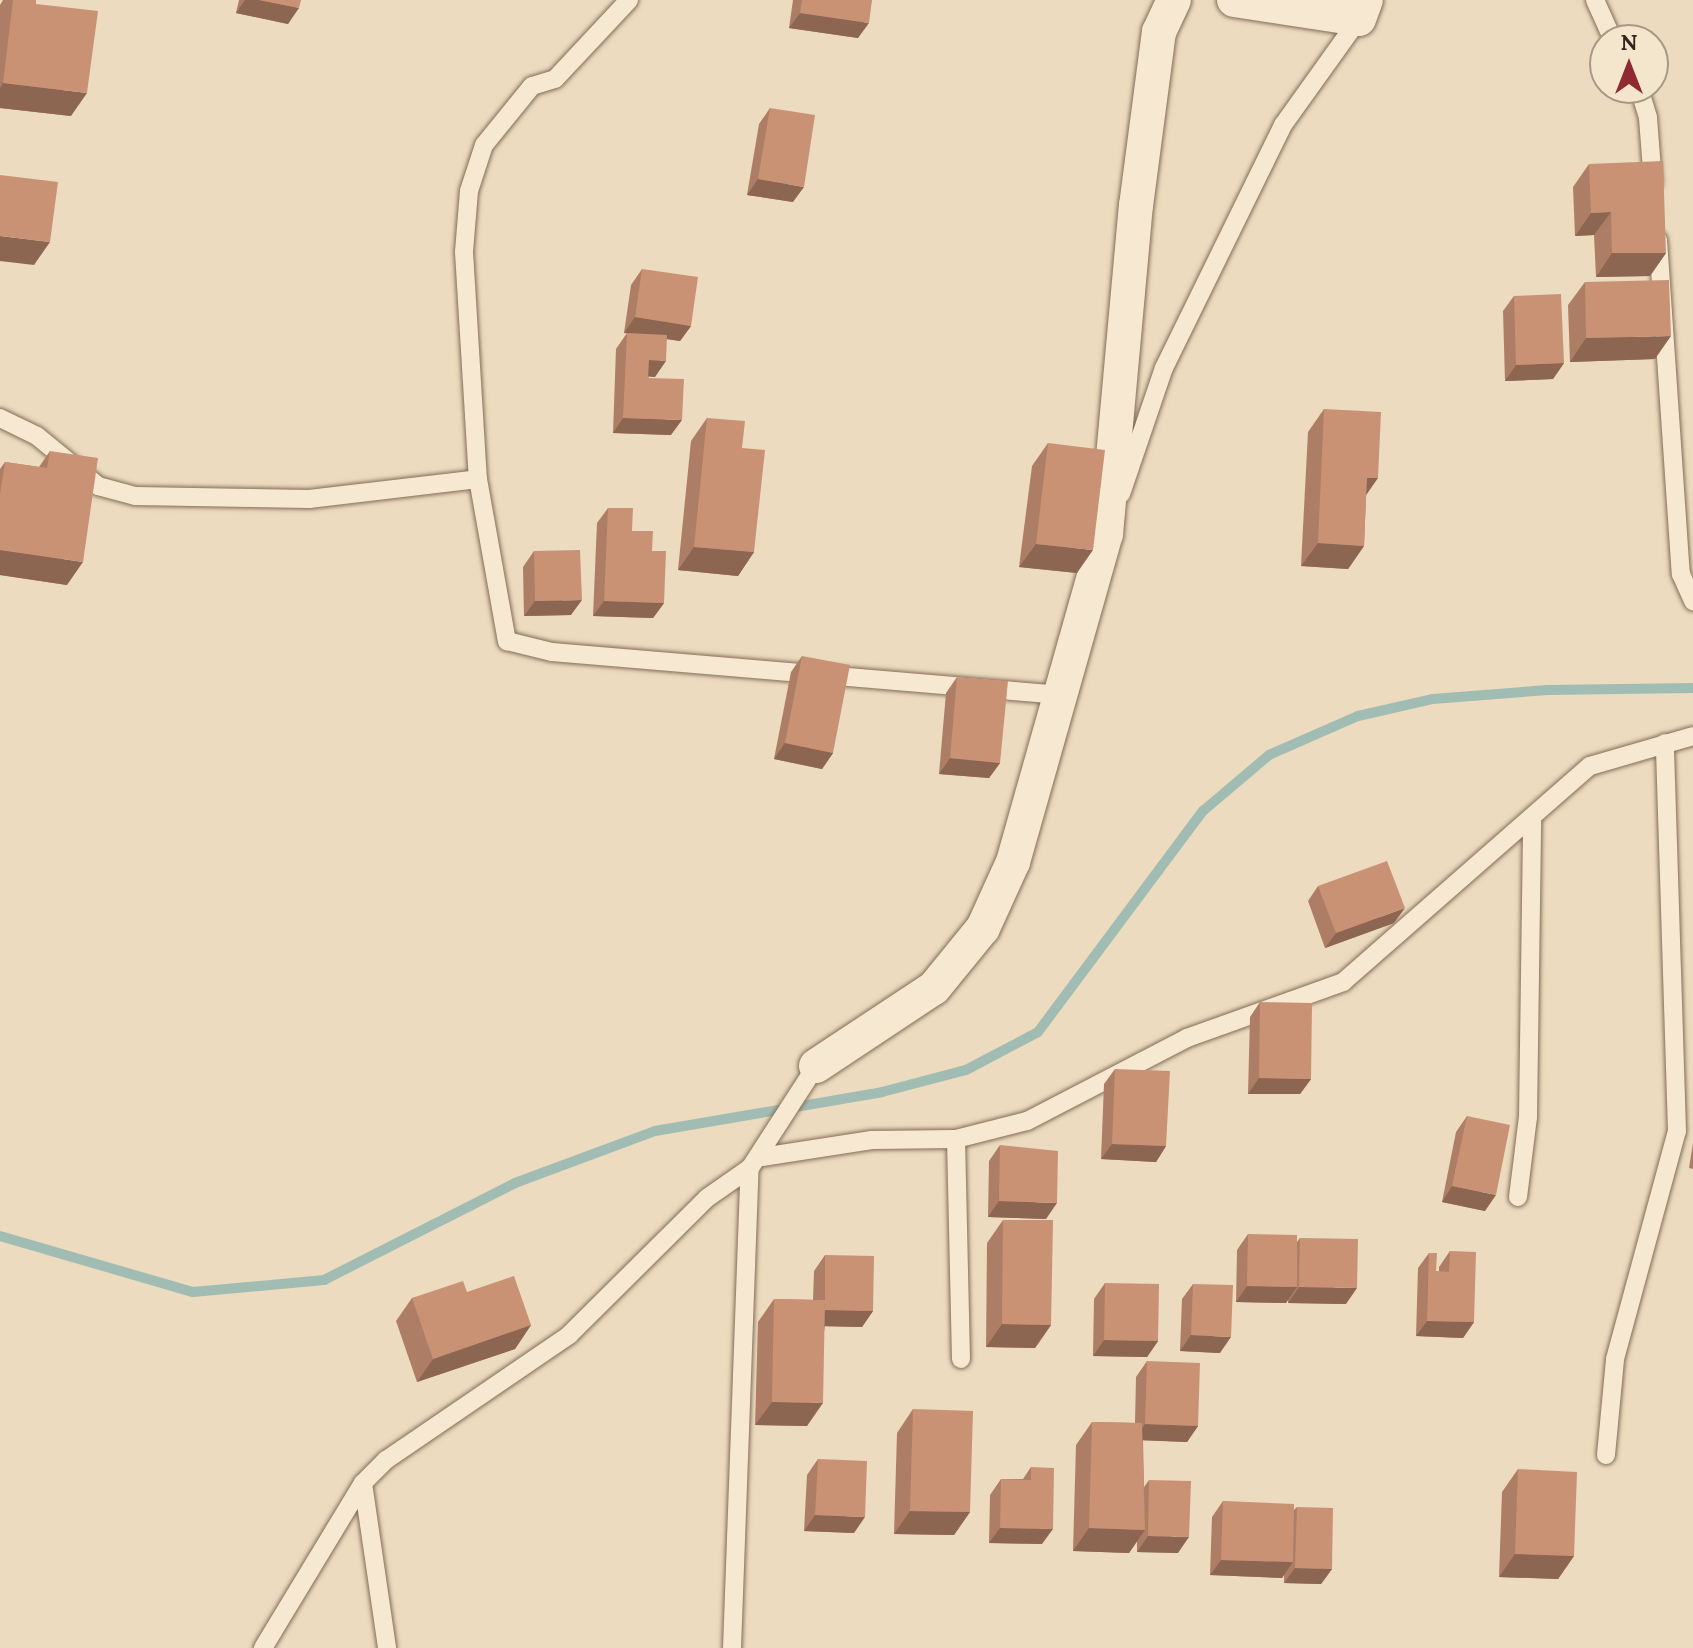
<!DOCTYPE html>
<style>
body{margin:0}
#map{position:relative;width:1693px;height:1648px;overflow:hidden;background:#ecdbbe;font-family:Lora,serif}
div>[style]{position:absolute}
.stream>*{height:10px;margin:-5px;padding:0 5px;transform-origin:5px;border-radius:5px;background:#a1bdb3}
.roads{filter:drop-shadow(0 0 2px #836c58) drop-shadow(0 0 2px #836c58)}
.service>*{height:18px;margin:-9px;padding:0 9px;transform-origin:9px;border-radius:9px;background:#f7e9d1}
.minor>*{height:34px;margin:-17px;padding:0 17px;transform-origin:17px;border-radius:17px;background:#f7e9d1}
.wall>*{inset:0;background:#ad7e65}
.shaded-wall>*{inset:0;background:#8d6652}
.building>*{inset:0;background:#c99275}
span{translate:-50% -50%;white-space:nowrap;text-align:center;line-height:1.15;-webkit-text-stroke:6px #f4e6cd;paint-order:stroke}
.north{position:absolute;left:1589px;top:24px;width:80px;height:80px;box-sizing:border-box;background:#f4e6cd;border:2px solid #a79986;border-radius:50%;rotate:0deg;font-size:22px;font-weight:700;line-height:32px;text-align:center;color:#33251c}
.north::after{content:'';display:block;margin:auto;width:28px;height:36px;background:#902a32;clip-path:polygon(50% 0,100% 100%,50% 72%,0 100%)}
</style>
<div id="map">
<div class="stream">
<i style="left:0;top:1236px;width:201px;rotate:16.2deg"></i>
<i style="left:193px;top:1292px;width:132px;rotate:-5.2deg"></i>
<i style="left:324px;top:1280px;width:214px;rotate:-26.9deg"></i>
<i style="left:515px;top:1183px;width:149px;rotate:-20.4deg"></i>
<i style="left:655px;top:1131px;width:230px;rotate:-9.7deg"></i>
<i style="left:882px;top:1092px;width:87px;rotate:-14.7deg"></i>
<i style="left:966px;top:1070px;width:81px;rotate:-27.8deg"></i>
<i style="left:1038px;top:1032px;width:276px;rotate:-53.3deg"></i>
<i style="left:1203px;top:811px;width:87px;rotate:-40.3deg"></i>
<i style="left:1269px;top:755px;width:97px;rotate:-23.7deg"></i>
<i style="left:1358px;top:716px;width:77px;rotate:-12.8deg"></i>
<i style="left:1433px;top:699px;width:115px;rotate:-4.5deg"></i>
<i style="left:1548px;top:690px;width:145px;rotate:-0.8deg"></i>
</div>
<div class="roads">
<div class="service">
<i style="left:629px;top:0;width:108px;rotate:133.1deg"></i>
<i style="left:555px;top:79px;width:24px;rotate:163deg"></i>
<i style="left:532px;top:86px;width:76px;rotate:129.1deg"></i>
<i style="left:484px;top:145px;width:48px;rotate:108.1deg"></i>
<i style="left:469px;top:191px;width:61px;rotate:94.7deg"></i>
<i style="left:464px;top:252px;width:227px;rotate:86.5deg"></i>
<i style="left:478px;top:479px;width:165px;rotate:79.9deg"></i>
<i style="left:507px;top:641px;width:46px;rotate:13.7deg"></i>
<i style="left:552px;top:652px;width:511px;rotate:4.83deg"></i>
<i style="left:1595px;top:0;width:44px;rotate:65.8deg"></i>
<i style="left:1639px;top:88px;width:31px;rotate:73deg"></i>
<i style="left:1648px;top:118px;width:65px;rotate:85.6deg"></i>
<i style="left:1658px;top:240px;width:335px;rotate:86.1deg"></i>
<i style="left:1681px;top:574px;width:30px;rotate:66deg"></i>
<i style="left:0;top:418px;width:41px;rotate:25.9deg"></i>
<i style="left:37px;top:436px;width:79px;rotate:39.3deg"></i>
<i style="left:98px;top:486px;width:38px;rotate:15deg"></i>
<i style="left:135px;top:496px;width:174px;rotate:1deg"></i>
<i style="left:309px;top:499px;width:170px;rotate:-6.7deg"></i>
<i style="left:1121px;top:494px;width:133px;rotate:-71.2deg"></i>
<i style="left:1164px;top:368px;width:271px;rotate:-63.9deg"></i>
<i style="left:1283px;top:125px;width:130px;rotate:-54.4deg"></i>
<i style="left:956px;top:1139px;width:220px;rotate:88.7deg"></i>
<i style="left:762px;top:1157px;width:111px;rotate:-8.8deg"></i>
<i style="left:872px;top:1140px;width:84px;rotate:-0.7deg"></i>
<i style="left:956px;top:1139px;width:73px;rotate:-14.2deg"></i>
<i style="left:1027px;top:1121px;width:180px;rotate:-27.4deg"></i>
<i style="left:1187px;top:1038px;width:166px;rotate:-19.7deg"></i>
<i style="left:1343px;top:982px;width:328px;rotate:-41.2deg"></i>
<i style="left:1590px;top:766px;width:107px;rotate:-16.2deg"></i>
<i style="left:1518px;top:1197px;width:81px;rotate:-82.9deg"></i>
<i style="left:1528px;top:1117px;width:300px;rotate:-89.2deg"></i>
<i style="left:1606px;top:1455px;width:96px;rotate:-84.6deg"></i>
<i style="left:1615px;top:1359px;width:236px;rotate:-74.8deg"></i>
<i style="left:1677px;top:1131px;width:388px;rotate:-91.8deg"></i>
<i style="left:363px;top:1483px;width:167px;rotate:81.7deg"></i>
<i style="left:263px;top:1648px;width:193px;rotate:-58.8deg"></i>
<i style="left:363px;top:1483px;width:33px;rotate:-45deg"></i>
<i style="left:386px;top:1460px;width:222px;rotate:-34.3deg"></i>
<i style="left:569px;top:1335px;width:194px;rotate:-44.8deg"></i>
<i style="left:707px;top:1198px;width:52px;rotate:-34.9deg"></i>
<i style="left:750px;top:1168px;width:121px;rotate:-57.1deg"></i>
<i style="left:732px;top:1648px;width:480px;rotate:-87.9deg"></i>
</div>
<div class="minor">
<i style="left:1234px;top:0;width:126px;rotate:8.6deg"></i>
<i style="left:1359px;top:19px;width:20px;rotate:-70deg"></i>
<i style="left:816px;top:1066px;width:141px;rotate:-33.5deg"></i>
<i style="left:934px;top:988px;width:77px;rotate:-50.8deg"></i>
<i style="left:983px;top:928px;width:72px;rotate:-65.6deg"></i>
<i style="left:1013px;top:862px;width:341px;rotate:-74.2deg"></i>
<i style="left:1106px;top:534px;width:329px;rotate:-84.8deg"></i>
<i style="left:1136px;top:206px;width:176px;rotate:-82.5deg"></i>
<i style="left:1159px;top:32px;width:35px;rotate:-65deg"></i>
</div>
</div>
<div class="wall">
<i style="clip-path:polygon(3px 0,36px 0,36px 4px,71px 116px,0 108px,0 5px)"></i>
<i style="clip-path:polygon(239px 0,301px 0,288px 24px,236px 13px)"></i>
<i style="clip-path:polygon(793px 0,872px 0,858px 38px,789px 28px)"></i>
<i style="clip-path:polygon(770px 108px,793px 202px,747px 195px,759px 124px)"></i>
<i style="clip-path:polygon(1589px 164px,1666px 253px,1650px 276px,1596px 277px,1594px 235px,1575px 236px,1573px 187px)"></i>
<i style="clip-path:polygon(642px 269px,691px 326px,680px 341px,667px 339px,655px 377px,648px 376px,671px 435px,613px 433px,616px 349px,627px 333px,624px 333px,631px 285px)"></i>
<i style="clip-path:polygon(1585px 282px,1655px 359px,1570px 362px,1568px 305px)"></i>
<i style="clip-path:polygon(1514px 296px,1564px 363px,1553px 379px,1505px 381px,1503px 311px)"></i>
<i style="clip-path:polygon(1324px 409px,1366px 495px,1364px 546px,1348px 569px,1301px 566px,1308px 432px)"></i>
<i style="clip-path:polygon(707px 418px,742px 448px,754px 552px,738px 576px,678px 570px,691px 441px)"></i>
<i style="clip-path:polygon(1048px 443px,1077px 573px,1019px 567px,1032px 466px)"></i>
<i style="clip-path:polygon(50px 451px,67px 585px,0 575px,0 469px,5px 462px,39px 467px)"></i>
<i style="clip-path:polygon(608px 508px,632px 531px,664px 603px,653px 618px,593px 616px,597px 523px)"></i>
<i style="clip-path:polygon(534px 551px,571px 615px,524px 616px,523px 567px)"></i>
<i style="clip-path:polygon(802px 656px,833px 753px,822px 769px,774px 759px,791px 672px)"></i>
<i style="clip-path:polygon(957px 677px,1000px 763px,989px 778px,939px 774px,946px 693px)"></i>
<i style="clip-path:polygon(1318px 886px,1394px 923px,1325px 948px,1308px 901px)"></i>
<i style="clip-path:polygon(1260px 1002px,1311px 1079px,1300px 1094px,1248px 1094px,1250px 1017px)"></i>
<i style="clip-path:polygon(1115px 1069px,1166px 1146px,1156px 1162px,1101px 1159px,1104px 1084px)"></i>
<i style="clip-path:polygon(1467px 1116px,1485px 1211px,1442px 1202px,1456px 1132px)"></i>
<i style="clip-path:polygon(1693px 1143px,1693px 1169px,1689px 1168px)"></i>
<i style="clip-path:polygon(1000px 1145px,1046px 1219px,988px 1217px,989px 1161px)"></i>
<i style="clip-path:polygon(1003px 1220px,1051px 1325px,1035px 1348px,986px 1347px,987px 1243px)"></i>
<i style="clip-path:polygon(1248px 1234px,1297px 1242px,1300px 1238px,1346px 1304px,1288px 1303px,1288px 1299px,1286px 1303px,1236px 1302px,1237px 1250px)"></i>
<i style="clip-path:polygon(1450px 1251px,1474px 1322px,1463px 1338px,1416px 1336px,1418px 1268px,1429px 1253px,1436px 1271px,1439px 1272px,1439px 1267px)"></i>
<i style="clip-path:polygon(825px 1255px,873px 1311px,862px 1327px,825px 1326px,807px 1426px,755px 1425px,758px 1322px,774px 1299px,813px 1300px,814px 1271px)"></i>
<i style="clip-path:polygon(1105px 1283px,1158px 1341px,1147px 1357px,1093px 1356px,1094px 1299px)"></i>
<i style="clip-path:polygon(1193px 1284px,1220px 1353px,1180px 1351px,1182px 1299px)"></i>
<i style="clip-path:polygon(467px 1292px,531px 1325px,515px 1349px,417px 1382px,396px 1321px,412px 1298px)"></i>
<i style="clip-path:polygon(1147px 1361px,1198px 1426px,1187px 1442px,1143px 1440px,1144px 1487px,1149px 1480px,1178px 1553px,1137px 1552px,1137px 1541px,1129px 1553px,1073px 1551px,1076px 1445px,1092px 1422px,1135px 1423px,1136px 1377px)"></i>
<i style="clip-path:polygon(913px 1409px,970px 1512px,954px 1535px,894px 1534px,897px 1433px)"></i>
<i style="clip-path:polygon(818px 1459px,854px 1533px,804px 1531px,807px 1475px)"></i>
<i style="clip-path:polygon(1031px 1467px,1042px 1544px,989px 1543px,990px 1495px,1001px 1479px,1023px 1479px)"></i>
<i style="clip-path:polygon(1518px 1469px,1574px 1556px,1558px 1579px,1499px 1577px,1502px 1492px)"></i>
<i style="clip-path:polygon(1223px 1501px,1294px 1510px,1297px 1507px,1332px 1569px,1321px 1584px,1284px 1583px,1284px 1574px,1282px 1578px,1210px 1575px,1212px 1517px)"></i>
</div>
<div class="shaded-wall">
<i style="clip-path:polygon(245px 0,259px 0,299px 8px,288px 24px,236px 13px)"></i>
<i style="clip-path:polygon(800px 13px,869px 23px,858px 38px,789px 28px)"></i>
<i style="clip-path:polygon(3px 83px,87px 93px,71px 116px,0 108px,0 88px)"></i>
<i style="clip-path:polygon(758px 179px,804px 187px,793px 202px,747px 195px)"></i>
<i style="clip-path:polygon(1611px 212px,1594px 235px,1575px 236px,1591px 213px)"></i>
<i style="clip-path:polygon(0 236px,50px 242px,34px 265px,0 261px)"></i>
<i style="clip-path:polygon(1612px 253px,1666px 253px,1650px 276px,1596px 277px)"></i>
<i style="clip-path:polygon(635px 317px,691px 326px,680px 341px,624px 333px)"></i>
<i style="clip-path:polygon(1671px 336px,1655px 359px,1570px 362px,1586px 338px)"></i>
<i style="clip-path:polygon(649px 360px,666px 361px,655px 377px,638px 376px)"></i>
<i style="clip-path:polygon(1564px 363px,1553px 379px,1505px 381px,1516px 365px)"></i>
<i style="clip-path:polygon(623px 418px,682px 420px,671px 435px,613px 433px)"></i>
<i style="clip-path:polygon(1367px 478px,1378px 478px,1362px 501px)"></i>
<i style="clip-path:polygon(1318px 543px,1364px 546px,1348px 569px,1301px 566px)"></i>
<i style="clip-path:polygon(1036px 544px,1093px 550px,1077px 573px,1019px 567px)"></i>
<i style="clip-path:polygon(694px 547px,754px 552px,738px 576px,678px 570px)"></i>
<i style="clip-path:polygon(0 550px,83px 562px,67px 585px,0 575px)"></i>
<i style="clip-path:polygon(582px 600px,571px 615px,524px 616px,535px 601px)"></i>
<i style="clip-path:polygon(604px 601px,664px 603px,653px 618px,593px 616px)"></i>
<i style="clip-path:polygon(785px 743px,833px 753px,822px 769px,774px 759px)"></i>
<i style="clip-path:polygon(950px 758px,1000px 763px,989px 778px,939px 774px)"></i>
<i style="clip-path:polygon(1405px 908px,1394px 923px,1325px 948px,1336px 933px)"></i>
<i style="clip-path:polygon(1259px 1078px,1311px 1079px,1300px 1094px,1248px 1094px)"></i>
<i style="clip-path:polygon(1112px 1144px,1166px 1146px,1156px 1162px,1101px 1159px)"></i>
<i style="clip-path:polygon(1452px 1186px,1496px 1195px,1485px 1211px,1442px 1202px)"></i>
<i style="clip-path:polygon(999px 1201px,1057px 1203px,1046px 1219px,988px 1217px)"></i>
<i style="clip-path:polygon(1247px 1286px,1297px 1287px,1286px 1303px,1236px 1302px)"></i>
<i style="clip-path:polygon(1299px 1287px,1357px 1288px,1346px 1304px,1288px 1303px)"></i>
<i style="clip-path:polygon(824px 1310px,873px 1311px,862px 1327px,813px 1326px)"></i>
<i style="clip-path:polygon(1427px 1321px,1474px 1322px,1463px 1338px,1416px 1336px)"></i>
<i style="clip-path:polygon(1002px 1324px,1051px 1325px,1035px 1348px,986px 1347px)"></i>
<i style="clip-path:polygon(531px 1325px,515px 1349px,417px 1382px,433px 1359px)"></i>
<i style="clip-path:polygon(1191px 1335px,1231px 1337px,1220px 1353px,1180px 1351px)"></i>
<i style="clip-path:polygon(1104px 1340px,1158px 1341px,1147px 1357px,1093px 1356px)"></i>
<i style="clip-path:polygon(772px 1402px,823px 1403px,807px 1426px,755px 1425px)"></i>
<i style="clip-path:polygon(1145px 1424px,1198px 1426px,1187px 1442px,1134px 1440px)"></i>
<i style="clip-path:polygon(910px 1511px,970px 1512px,954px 1535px,894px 1534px)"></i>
<i style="clip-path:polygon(815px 1515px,865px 1517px,854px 1533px,804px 1531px)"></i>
<i style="clip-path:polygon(1000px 1528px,1053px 1529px,1042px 1544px,989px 1543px)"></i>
<i style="clip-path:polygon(1089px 1528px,1145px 1530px,1129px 1553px,1073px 1551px)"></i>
<i style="clip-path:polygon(1148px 1536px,1189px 1537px,1178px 1553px,1137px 1552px)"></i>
<i style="clip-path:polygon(1515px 1554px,1574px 1556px,1558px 1579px,1499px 1577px)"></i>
<i style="clip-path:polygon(1221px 1560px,1293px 1562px,1282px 1578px,1210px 1575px)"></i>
<i style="clip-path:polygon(1295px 1568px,1332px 1569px,1321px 1584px,1284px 1583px)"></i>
</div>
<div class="building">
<i style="clip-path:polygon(13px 0,36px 0,36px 4px,98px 11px,87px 93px,3px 83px)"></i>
<i style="clip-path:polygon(259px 0,301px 0,299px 8px)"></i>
<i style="clip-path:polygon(802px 0,872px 0,869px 23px,800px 13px)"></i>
<i style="clip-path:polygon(770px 108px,815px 115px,804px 187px,758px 179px)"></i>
<i style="clip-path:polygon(1663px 161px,1666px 253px,1612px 253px,1611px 212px,1591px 213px,1589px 164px)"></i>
<i style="clip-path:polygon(0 175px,58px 182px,50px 242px,0 236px)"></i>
<i style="clip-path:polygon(642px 269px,698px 277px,691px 326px,635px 317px)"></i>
<i style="clip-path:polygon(1669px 280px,1671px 336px,1586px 338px,1585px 282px)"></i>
<i style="clip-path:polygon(1561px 294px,1564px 363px,1516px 365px,1514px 296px)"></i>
<i style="clip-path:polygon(627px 333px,667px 335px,666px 361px,649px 360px,648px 378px,684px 379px,682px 420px,623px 418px)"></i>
<i style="clip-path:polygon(1324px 409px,1381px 412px,1378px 478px,1367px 478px,1364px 546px,1318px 543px)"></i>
<i style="clip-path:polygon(707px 418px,745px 421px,742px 448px,765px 450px,754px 552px,694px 547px)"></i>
<i style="clip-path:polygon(1048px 443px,1105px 450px,1093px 550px,1036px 544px)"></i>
<i style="clip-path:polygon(50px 451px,98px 458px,83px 562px,0 550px,0 494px,5px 462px,47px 468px)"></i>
<i style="clip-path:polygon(608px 508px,633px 508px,632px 531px,653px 531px,652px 551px,666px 551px,664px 603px,604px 601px)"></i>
<i style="clip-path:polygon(580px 550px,582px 600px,535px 601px,534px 551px)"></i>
<i style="clip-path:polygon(802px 656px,850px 665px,833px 753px,785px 743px)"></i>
<i style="clip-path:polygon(957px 677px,1008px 681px,1000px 763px,950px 758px)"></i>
<i style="clip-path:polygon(1387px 861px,1405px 908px,1336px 933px,1318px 886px)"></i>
<i style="clip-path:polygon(1260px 1002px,1312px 1003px,1311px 1079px,1259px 1078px)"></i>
<i style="clip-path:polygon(1115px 1069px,1170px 1071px,1166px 1146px,1112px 1144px)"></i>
<i style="clip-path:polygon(1467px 1116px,1510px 1125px,1496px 1195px,1452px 1186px)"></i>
<i style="clip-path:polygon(1000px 1145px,1058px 1151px,1057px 1203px,999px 1201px)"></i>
<i style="clip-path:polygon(1003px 1220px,1053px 1220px,1051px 1325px,1002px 1324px)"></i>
<i style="clip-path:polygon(1248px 1234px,1297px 1235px,1297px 1287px,1247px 1286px)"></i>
<i style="clip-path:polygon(1300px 1238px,1358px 1239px,1357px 1288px,1299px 1287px)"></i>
<i style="clip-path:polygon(1450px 1251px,1476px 1252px,1474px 1322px,1427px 1321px,1429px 1253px,1437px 1253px,1436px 1271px,1449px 1272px)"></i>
<i style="clip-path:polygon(825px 1255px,874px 1256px,873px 1311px,825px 1310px)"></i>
<i style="clip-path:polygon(514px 1276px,531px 1325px,433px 1359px,412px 1298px,463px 1281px,467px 1292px)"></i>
<i style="clip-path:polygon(1105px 1283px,1159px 1284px,1158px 1341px,1104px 1340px)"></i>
<i style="clip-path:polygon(1193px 1284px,1233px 1285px,1231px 1337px,1191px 1335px)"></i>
<i style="clip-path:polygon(774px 1299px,825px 1300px,823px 1403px,772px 1402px)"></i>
<i style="clip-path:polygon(1147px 1361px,1200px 1363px,1198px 1426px,1145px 1424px)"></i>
<i style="clip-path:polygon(913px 1409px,973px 1411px,970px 1512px,910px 1511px)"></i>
<i style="clip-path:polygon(1092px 1422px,1142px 1423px,1145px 1530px,1089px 1528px)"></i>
<i style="clip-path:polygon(818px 1459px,867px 1461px,865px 1517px,815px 1515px)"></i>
<i style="clip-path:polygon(1031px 1467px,1054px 1468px,1053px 1529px,1000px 1528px,1001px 1479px,1031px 1480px)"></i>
<i style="clip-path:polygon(1518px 1469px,1577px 1472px,1574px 1556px,1515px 1554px)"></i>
<i style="clip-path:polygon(1149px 1480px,1191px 1481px,1189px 1537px,1148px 1536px)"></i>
<i style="clip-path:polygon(1223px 1501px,1294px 1504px,1293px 1562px,1221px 1560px)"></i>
<i style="clip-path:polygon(1297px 1507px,1333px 1508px,1332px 1569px,1295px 1568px)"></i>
</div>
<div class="north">N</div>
</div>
